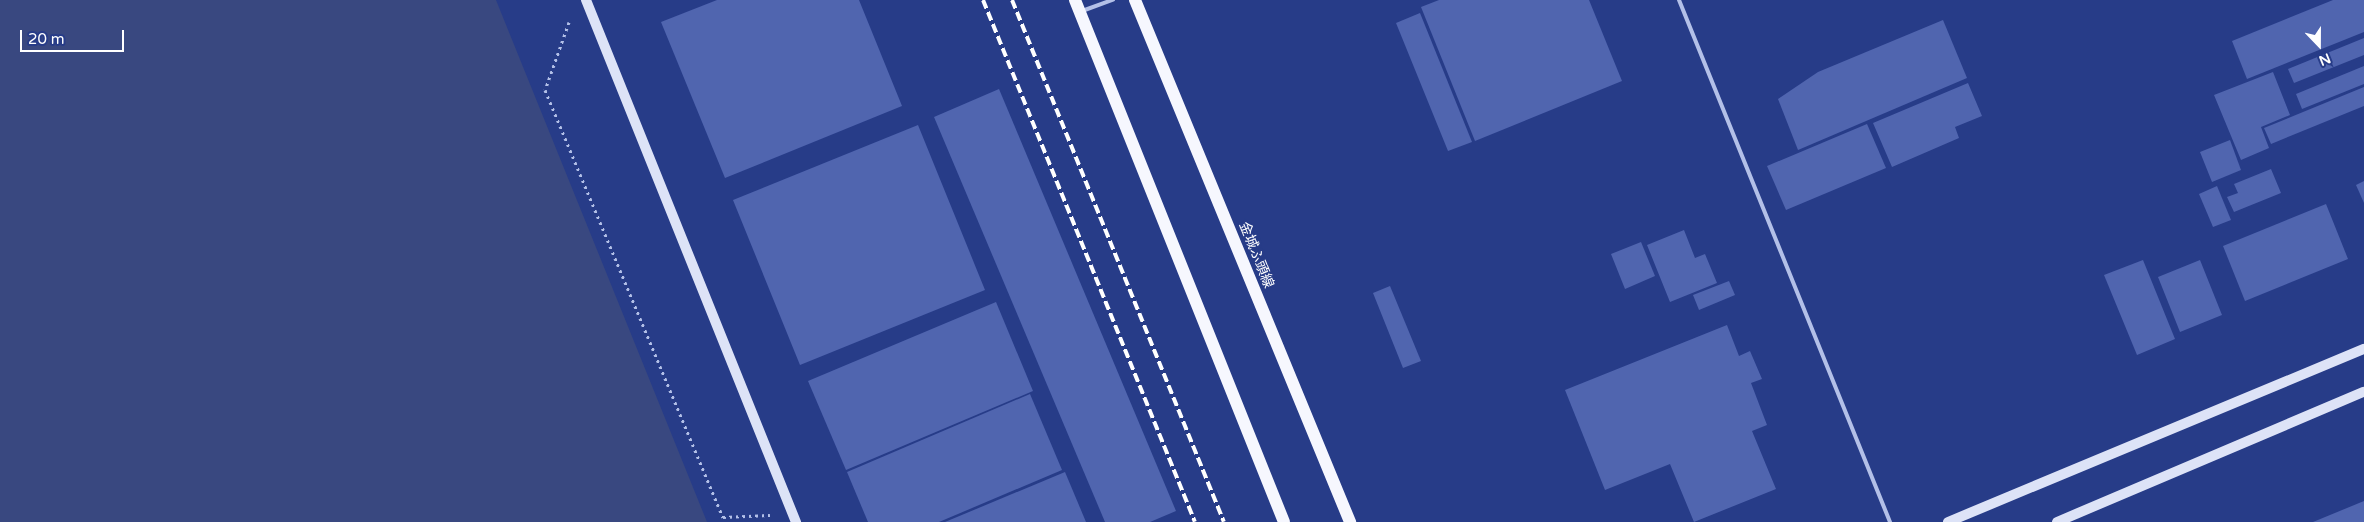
<!DOCTYPE html>
<meta charset="utf-8">
<style>
body{margin:0}
#map{position:relative;width:2364px;height:522px;overflow:hidden;background:#273c88;font-family:"Varela Round","Noto Sans JP",sans-serif}
div>[style]{position:absolute}
.water>*{inset:0;background:#394880}
.building>*{inset:0;background:#5065af}
.path>*{height:3px;margin-top:-1.5px;transform-origin:0;background:repeating-linear-gradient(90deg,#b3c0e8 0 2.5px,transparent 0 6.5px)}
.lane>*{height:4px;margin:-2px;padding:0 2px;transform-origin:2px;border-radius:2px;background:#b3c0e8}
.secondary>*{height:10px;margin:-5px;padding:0 5px;transform-origin:5px;border-radius:5px;background:#dde3f7}
.primary>*{height:12px;margin:-6px;padding:0 6px;transform-origin:6px;border-radius:6px;background:#f6f7fe}
.rail>*{height:4px;margin-top:-2px;transform-origin:0;background:repeating-linear-gradient(90deg,#fff 0 9px,transparent 0 13px)}
span{translate:-50% -50%;white-space:nowrap;text-align:center;line-height:1.15;-webkit-text-stroke:4.5px #273c88;paint-order:stroke}
.street-label{font-size:14px;color:#fff}
.north{position:absolute;left:2294px;top:20px;width:50px;height:50px;-webkit-text-stroke:4px #273c88;paint-order:stroke;rotate:158deg;font-size:14px;font-weight:700;line-height:20px;text-align:center;color:#fff}
.north::after{content:'';display:block;margin:auto;width:18px;height:22px;background:#fff;clip-path:polygon(50% 0,100% 100%,50% 72%,0 100%)}
.scale{position:absolute;left:20px;top:30px;width:104px;height:22px;box-sizing:border-box;border:2px solid #fff;border-top:0;padding-left:6px;font-size:15px;line-height:18px;white-space:nowrap;color:#fff;-webkit-text-stroke:4px #273c88;paint-order:stroke}
</style>
<div id="map">
<div class="water">
<i style="clip-path:polygon(0 0,496px 0,707px 522px,0 522px)"></i>
</div>
<div class="building">
<i style="clip-path:polygon(717px 0,859px 0,902px 106px,725px 178px,661px 22px)"></i>
<i style="clip-path:polygon(1439px 0,1589px 0,1622px 81px,1475px 141px,1421px 7px)"></i>
<i style="clip-path:polygon(2333px 0,2364px 0,2364px 32px,2247px 79px,2232px 41px)"></i>
<i style="clip-path:polygon(1420px 13px,1472px 142px,1448px 151px,1396px 23px)"></i>
<i style="clip-path:polygon(1943px 20px,1967px 78px,1798px 150px,1778px 99px,1818px 72px)"></i>
<i style="clip-path:polygon(2364px 38px,2364px 55px,2294px 83px,2288px 69px)"></i>
<i style="clip-path:polygon(2364px 66px,2364px 84px,2302px 109px,2296px 94px)"></i>
<i style="clip-path:polygon(2273px 72px,2290px 115px,2261px 127px,2269px 148px,2241px 160px,2214px 95px)"></i>
<i style="clip-path:polygon(1968px 83px,1982px 116px,1955px 127px,1959px 138px,1892px 167px,1873px 123px)"></i>
<i style="clip-path:polygon(2364px 87px,2364px 106px,2271px 144px,2264px 128px)"></i>
<i style="clip-path:polygon(999px 89px,1176px 511px,1150px 522px,1105px 522px,934px 117px)"></i>
<i style="clip-path:polygon(1867px 124px,1886px 168px,1786px 210px,1767px 166px)"></i>
<i style="clip-path:polygon(918px 125px,985px 290px,800px 365px,733px 200px)"></i>
<i style="clip-path:polygon(2230px 140px,2241px 170px,2212px 182px,2200px 152px)"></i>
<i style="clip-path:polygon(2271px 169px,2281px 193px,2234px 212px,2227px 197px,2238px 193px,2234px 184px)"></i>
<i style="clip-path:polygon(2364px 181px,2364px 203px,2356px 185px)"></i>
<i style="clip-path:polygon(2217px 186px,2231px 220px,2213px 227px,2199px 194px)"></i>
<i style="clip-path:polygon(2326px 204px,2348px 259px,2245px 301px,2223px 246px)"></i>
<i style="clip-path:polygon(1684px 230px,1695px 258px,1705px 254px,1717px 283px,1670px 302px,1647px 245px)"></i>
<i style="clip-path:polygon(1641px 242px,1655px 276px,1625px 289px,1611px 254px)"></i>
<i style="clip-path:polygon(2143px 260px,2175px 339px,2137px 355px,2104px 275px)"></i>
<i style="clip-path:polygon(2200px 260px,2222px 315px,2180px 332px,2158px 277px)"></i>
<i style="clip-path:polygon(1729px 281px,1735px 295px,1699px 310px,1693px 295px)"></i>
<i style="clip-path:polygon(1390px 286px,1421px 361px,1403px 368px,1373px 293px)"></i>
<i style="clip-path:polygon(996px 302px,1033px 391px,846px 470px,808px 381px)"></i>
<i style="clip-path:polygon(1727px 325px,1739px 356px,1750px 351px,1762px 379px,1751px 383px,1767px 425px,1752px 431px,1776px 489px,1694px 522px,1670px 464px,1605px 490px,1565px 390px)"></i>
<i style="clip-path:polygon(1030px 394px,1062px 470px,939px 522px,868px 522px,847px 472px)"></i>
<i style="clip-path:polygon(1065px 472px,1086px 522px,945px 522px)"></i>
<i style="clip-path:polygon(2364px 501px,2364px 522px,2313px 522px)"></i>
</div>
<div class="path">
<i style="left:569px;top:22px;width:72px;rotate:109.4deg"></i>
<i style="left:545px;top:90px;width:463px;rotate:67.4deg"></i>
<i style="left:723px;top:517px;width:47px;rotate:-2.4deg"></i>
</div>
<div class="lane">
<i style="left:1679px;top:0;width:563px;rotate:67.99deg"></i>
<i style="left:1082px;top:11px;width:33px;rotate:-20deg"></i>
</div>
<div class="secondary">
<i style="left:586px;top:0;width:563px;rotate:68.09deg"></i>
<i style="left:1948px;top:522px;width:451px;rotate:-22.6deg"></i>
<i style="left:2057px;top:522px;width:333px;rotate:-23deg"></i>
</div>
<div class="primary">
<i style="left:1075px;top:0;width:562px;rotate:68.18deg"></i>
<i style="left:1135px;top:0;width:565px;rotate:67.61deg"></i>
</div>
<div class="rail">
<i style="left:983px;top:0;width:563px;rotate:67.9deg"></i>
<i style="left:1012px;top:0;width:563px;rotate:67.9deg"></i>
</div>
<div class="street-label">
<span style="left:1256px;top:255px;rotate:68deg">金城ふ頭線</span>
</div>
<div class="north">N</div>
<div class="scale">20 m</div>
</div>
